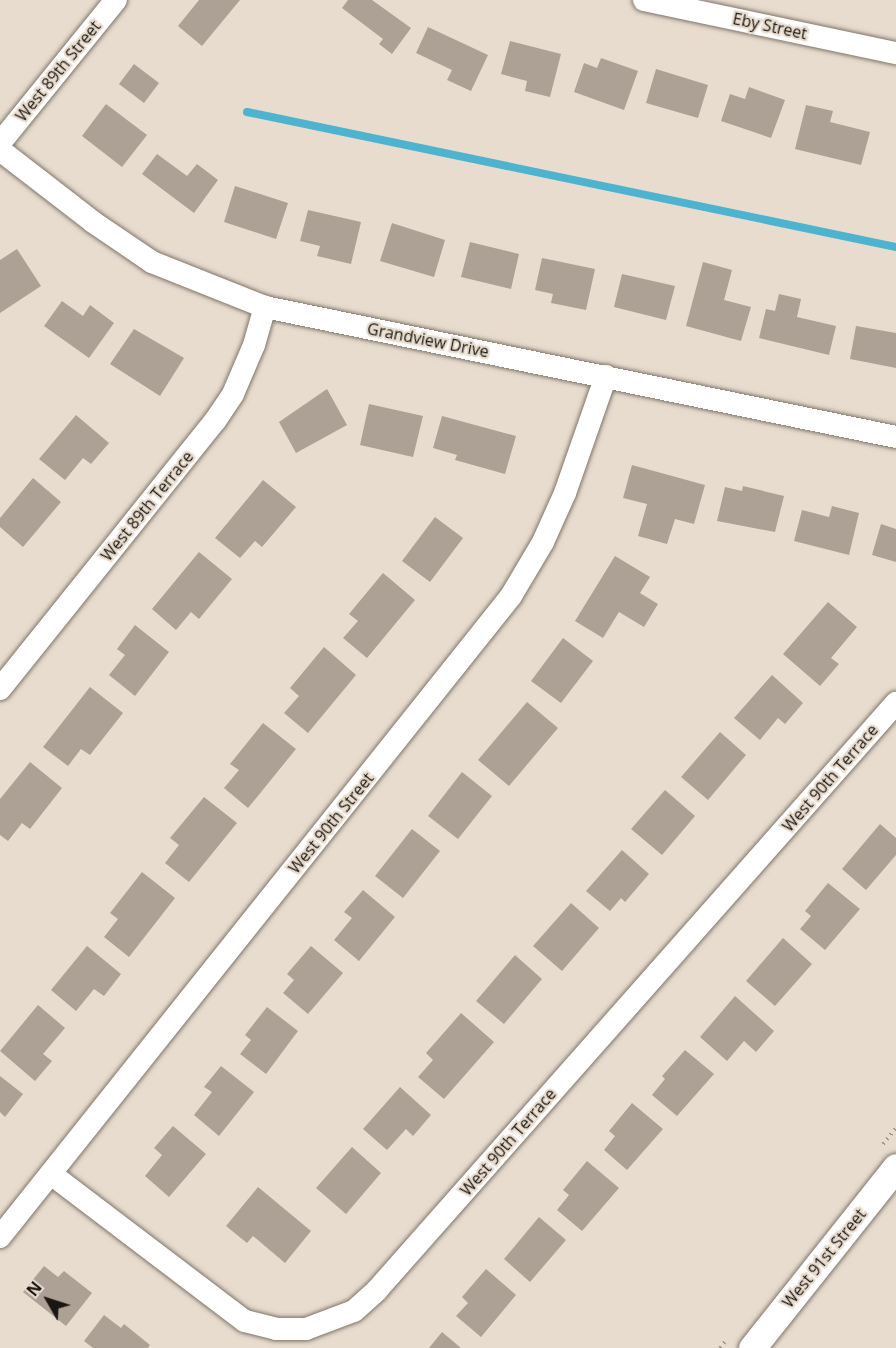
<!DOCTYPE html>
<style>
body{margin:0}
#map{position:relative;width:896px;height:1348px;overflow:hidden;background:#e8dccf;font-family:"Open Sans",sans-serif}
div>[style]{position:absolute}
.stream>*{height:8px;margin:-4px;padding:0 4px;transform-origin:4px;border-radius:4px;background:#4eb3cf}
.building>*{inset:0;background:#ada195}
.path>*{height:4px;margin-top:-2px;transform-origin:0;background:repeating-linear-gradient(90deg,#9f968b 0 1.5px,transparent 0 6px)}
.roads{filter:drop-shadow(0 0 2px #7f7569) drop-shadow(0 0 2px #7f7569)}
.minor>*{height:22px;margin:-11px;padding:0 11px;transform-origin:11px;border-radius:11px;background:#fff}
.tertiary>*{height:27px;margin:-13.5px;padding:0 13.5px;transform-origin:13.5px;border-radius:13.5px;background:#fff}
span{translate:-50% -50%;white-space:nowrap;text-align:center;line-height:1.15;-webkit-text-stroke:4.5px #e8dccf;paint-order:stroke}
.street-label{font-size:16px;color:#1a1611}
.north{position:absolute;left:18px;top:1270px;width:60px;height:60px;-webkit-text-stroke:4px #e8dccf;paint-order:stroke;rotate:309deg;font-size:16px;font-weight:700;line-height:24px;text-align:center;color:#1a1611}
.north::after{content:'';display:block;margin:auto;width:21px;height:27px;background:#1a1611;clip-path:polygon(50% 0,100% 100%,50% 72%,0 100%)}
</style>
<div id="map">
<div class="stream">
<i style="left:247px;top:112px;width:663px;rotate:11.75deg"></i>
</div>
<div class="building">
<i style="clip-path:polygon(199px 0,240px 0,202px 46px,178px 26px)"></i>
<i style="clip-path:polygon(348px 0,372px 0,411px 28px,392px 54px,379px 44px,383px 39px,342px 8px)"></i>
<i style="clip-path:polygon(428px 27px,488px 55px,471px 91px,447px 80px,452px 70px,416px 53px)"></i>
<i style="clip-path:polygon(510px 41px,561px 54px,550px 97px,525px 91px,527px 81px,501px 74px)"></i>
<i style="clip-path:polygon(601px 58px,638px 71px,624px 110px,574px 92px,584px 63px,597px 68px)"></i>
<i style="clip-path:polygon(134px 64px,159px 83px,144px 103px,119px 84px)"></i>
<i style="clip-path:polygon(656px 69px,708px 85px,698px 118px,646px 103px)"></i>
<i style="clip-path:polygon(749px 87px,785px 100px,771px 138px,721px 121px,730px 94px,745px 99px)"></i>
<i style="clip-path:polygon(106px 104px,147px 135px,122px 167px,82px 136px)"></i>
<i style="clip-path:polygon(806px 105px,833px 111px,830px 122px,870px 132px,861px 165px,795px 149px)"></i>
<i style="clip-path:polygon(157px 154px,187px 176px,197px 164px,218px 180px,194px 213px,142px 174px)"></i>
<i style="clip-path:polygon(235px 186px,288px 203px,276px 239px,224px 222px)"></i>
<i style="clip-path:polygon(308px 210px,361px 222px,351px 264px,317px 256px,320px 246px,300px 241px)"></i>
<i style="clip-path:polygon(392px 223px,445px 240px,434px 277px,380px 261px)"></i>
<i style="clip-path:polygon(470px 242px,519px 254px,511px 289px,461px 277px)"></i>
<i style="clip-path:polygon(17px 249px,41px 286px,0 313px,0 260px)"></i>
<i style="clip-path:polygon(542px 258px,595px 269px,586px 310px,551px 303px,553px 294px,535px 290px)"></i>
<i style="clip-path:polygon(703px 262px,732px 270px,724px 300px,751px 307px,741px 341px,686px 326px)"></i>
<i style="clip-path:polygon(622px 274px,675px 286px,666px 320px,614px 307px)"></i>
<i style="clip-path:polygon(779px 294px,801px 299px,797px 317px,836px 326px,829px 355px,759px 338px,766px 309px,775px 311px)"></i>
<i style="clip-path:polygon(62px 301px,83px 316px,90px 305px,114px 323px,89px 358px,44px 326px)"></i>
<i style="clip-path:polygon(856px 326px,896px 333px,896px 368px,850px 359px)"></i>
<i style="clip-path:polygon(134px 329px,184px 358px,160px 396px,110px 364px)"></i>
<i style="clip-path:polygon(327px 389px,347px 425px,296px 453px,279px 422px)"></i>
<i style="clip-path:polygon(369px 404px,423px 416px,413px 457px,360px 445px)"></i>
<i style="clip-path:polygon(76px 415px,109px 443px,91px 464px,83px 458px,65px 480px,39px 459px)"></i>
<i style="clip-path:polygon(442px 416px,516px 436px,505px 474px,455px 460px,457px 455px,433px 448px)"></i>
<i style="clip-path:polygon(632px 465px,705px 485px,694px 524px,675px 519px,667px 544px,638px 536px,647px 504px,623px 498px)"></i>
<i style="clip-path:polygon(33px 478px,61px 502px,23px 547px,0 527px,0 518px)"></i>
<i style="clip-path:polygon(263px 480px,296px 507px,262px 547px,255px 541px,240px 558px,215px 538px)"></i>
<i style="clip-path:polygon(743px 486px,784px 496px,775px 532px,717px 521px,725px 487px,742px 491px)"></i>
<i style="clip-path:polygon(832px 506px,859px 513px,849px 555px,794px 541px,802px 510px,829px 517px)"></i>
<i style="clip-path:polygon(435px 517px,463px 538px,430px 582px,402px 561px)"></i>
<i style="clip-path:polygon(881px 524px,896px 529px,896px 562px,872px 555px)"></i>
<i style="clip-path:polygon(199px 552px,232px 579px,199px 619px,191px 612px,176px 630px,152px 609px)"></i>
<i style="clip-path:polygon(615px 556px,650px 577px,640px 593px,658px 604px,644px 627px,619px 612px,603px 638px,575px 621px)"></i>
<i style="clip-path:polygon(383px 573px,415px 600px,367px 658px,343px 638px,358px 621px,349px 614px)"></i>
<i style="clip-path:polygon(828px 602px,857px 627px,831px 658px,839px 664px,820px 686px,783px 654px)"></i>
<i style="clip-path:polygon(135px 625px,169px 652px,135px 696px,109px 675px,125px 655px,117px 649px)"></i>
<i style="clip-path:polygon(563px 638px,593px 661px,561px 703px,531px 681px)"></i>
<i style="clip-path:polygon(324px 647px,356px 675px,308px 733px,284px 713px,299px 696px,290px 688px)"></i>
<i style="clip-path:polygon(772px 675px,803px 703px,785px 724px,778px 718px,760px 740px,734px 718px)"></i>
<i style="clip-path:polygon(90px 687px,123px 713px,90px 755px,81px 749px,68px 766px,43px 747px)"></i>
<i style="clip-path:polygon(527px 702px,558px 728px,509px 786px,478px 760px)"></i>
<i style="clip-path:polygon(263px 723px,296px 749px,248px 808px,224px 788px,239px 770px,230px 764px)"></i>
<i style="clip-path:polygon(720px 732px,746px 755px,708px 800px,681px 777px)"></i>
<i style="clip-path:polygon(30px 762px,62px 788px,30px 829px,22px 823px,8px 841px,0 835px,0 799px)"></i>
<i style="clip-path:polygon(462px 772px,492px 796px,458px 839px,428px 816px)"></i>
<i style="clip-path:polygon(665px 790px,695px 816px,662px 855px,631px 829px)"></i>
<i style="clip-path:polygon(204px 797px,237px 823px,189px 882px,165px 863px,179px 845px,170px 838px)"></i>
<i style="clip-path:polygon(880px 824px,896px 838px,896px 855px,866px 890px,842px 869px)"></i>
<i style="clip-path:polygon(412px 829px,440px 851px,403px 898px,375px 876px)"></i>
<i style="clip-path:polygon(622px 850px,649px 874px,625px 902px,621px 898px,610px 911px,586px 891px)"></i>
<i style="clip-path:polygon(142px 872px,175px 898px,129px 957px,104px 937px,118px 919px,110px 913px)"></i>
<i style="clip-path:polygon(828px 883px,860px 909px,825px 950px,800px 929px,811px 916px,805px 911px)"></i>
<i style="clip-path:polygon(363px 890px,395px 917px,359px 961px,334px 940px,352px 918px,344px 912px)"></i>
<i style="clip-path:polygon(571px 903px,599px 928px,562px 971px,533px 946px)"></i>
<i style="clip-path:polygon(783px 938px,812px 964px,775px 1006px,746px 981px)"></i>
<i style="clip-path:polygon(87px 946px,121px 974px,104px 996px,94px 989px,76px 1011px,51px 990px)"></i>
<i style="clip-path:polygon(311px 946px,343px 973px,308px 1014px,283px 993px,294px 980px,287px 974px)"></i>
<i style="clip-path:polygon(515px 955px,542px 979px,504px 1024px,476px 1001px)"></i>
<i style="clip-path:polygon(735px 996px,774px 1031px,756px 1052px,744px 1041px,727px 1061px,700px 1037px)"></i>
<i style="clip-path:polygon(38px 1005px,65px 1028px,43px 1054px,52px 1061px,35px 1081px,0 1051px)"></i>
<i style="clip-path:polygon(267px 1007px,298px 1031px,266px 1074px,240px 1054px,251px 1040px,245px 1035px)"></i>
<i style="clip-path:polygon(461px 1013px,494px 1042px,444px 1099px,418px 1077px,433px 1060px,426px 1053px)"></i>
<i style="clip-path:polygon(685px 1050px,714px 1074px,677px 1116px,652px 1095px,665px 1079px,662px 1076px)"></i>
<i style="clip-path:polygon(221px 1066px,254px 1092px,219px 1136px,194px 1115px,212px 1092px,204px 1087px)"></i>
<i style="clip-path:polygon(0 1076px,23px 1094px,5px 1117px,0 1112px)"></i>
<i style="clip-path:polygon(400px 1087px,431px 1115px,413px 1136px,406px 1129px,387px 1150px,363px 1129px)"></i>
<i style="clip-path:polygon(632px 1103px,663px 1129px,627px 1170px,604px 1150px,615px 1136px,609px 1131px)"></i>
<i style="clip-path:polygon(173px 1126px,206px 1154px,169px 1197px,145px 1176px,162px 1155px,154px 1148px)"></i>
<i style="clip-path:polygon(352px 1147px,381px 1173px,346px 1214px,316px 1188px)"></i>
<i style="clip-path:polygon(587px 1161px,619px 1188px,582px 1231px,557px 1210px,569px 1195px,563px 1190px)"></i>
<i style="clip-path:polygon(258px 1187px,311px 1231px,285px 1263px,253px 1236px,247px 1243px,226px 1226px)"></i>
<i style="clip-path:polygon(539px 1217px,566px 1240px,530px 1282px,504px 1259px)"></i>
<i style="clip-path:polygon(44px 1266px,58px 1277px,64px 1271px,92px 1293px,66px 1326px,23px 1292px)"></i>
<i style="clip-path:polygon(486px 1269px,516px 1295px,481px 1337px,456px 1316px,468px 1303px,462px 1297px)"></i>
<i style="clip-path:polygon(104px 1315px,121px 1328px,124px 1324px,150px 1345px,148px 1348px,93px 1348px,84px 1341px)"></i>
<i style="clip-path:polygon(442px 1332px,461px 1348px,429px 1348px)"></i>
</div>
<div class="path">
<i style="left:883px;top:1144px;width:21px;rotate:-51deg"></i>
<i style="left:720px;top:1348px;width:11px;rotate:-52deg"></i>
</div>
<div class="roads">
<div class="minor">
<i style="left:644px;top:0;width:258px;rotate:11.9deg"></i>
<i style="left:0;top:143px;width:184px;rotate:-51deg"></i>
<i style="left:0;top:150px;width:118px;rotate:37.7deg"></i>
<i style="left:93px;top:222px;width:71px;rotate:34.1deg"></i>
<i style="left:152px;top:262px;width:122px;rotate:21.7deg"></i>
<i style="left:265px;top:307px;width:644px;rotate:11.64deg"></i>
<i style="left:0;top:689px;width:344px;rotate:-51.3deg"></i>
<i style="left:215px;top:421px;width:32px;rotate:-56deg"></i>
<i style="left:233px;top:394px;width:53px;rotate:-66.8deg"></i>
<i style="left:254px;top:345px;width:40px;rotate:-74deg"></i>
<i style="left:51px;top:1174px;width:243px;rotate:37.2deg"></i>
<i style="left:245px;top:1321px;width:32px;rotate:14deg"></i>
<i style="left:276px;top:1329px;width:30px"></i>
<i style="left:306px;top:1329px;width:51px;rotate:-20.6deg"></i>
<i style="left:354px;top:1311px;width:31px;rotate:-42deg"></i>
<i style="left:377px;top:1290px;width:784px;rotate:-48.52deg"></i>
<i style="left:0;top:1237px;width:820px;rotate:-51.44deg"></i>
<i style="left:511px;top:596px;width:63px;rotate:-59.3deg"></i>
<i style="left:543px;top:542px;width:54px;rotate:-65.8deg"></i>
<i style="left:565px;top:493px;width:124px;rotate:-70.7deg"></i>
</div>
<div class="tertiary">
<i style="left:752px;top:1348px;width:231px;rotate:-51.5deg"></i>
</div>
</div>
<div class="street-label">
<span style="left:770px;top:26px;rotate:12deg">Eby Street</span>
<span style="left:58px;top:71px;rotate:-51deg">West 89th Street</span>
<span style="left:428px;top:340px;rotate:11deg">Grandview Drive</span>
<span style="left:147px;top:506px;rotate:-51deg">West 89th Terrace</span>
<span style="left:830px;top:778px;rotate:-49deg">West 90th Terrace</span>
<span style="left:331px;top:823px;rotate:-51deg">West 90th Street</span>
<span style="left:508px;top:1142px;rotate:-49deg">West 90th Terrace</span>
<span style="left:824px;top:1258px;rotate:-51deg">West 91st Street</span>
</div>
<div class="north">N</div>
</div>
